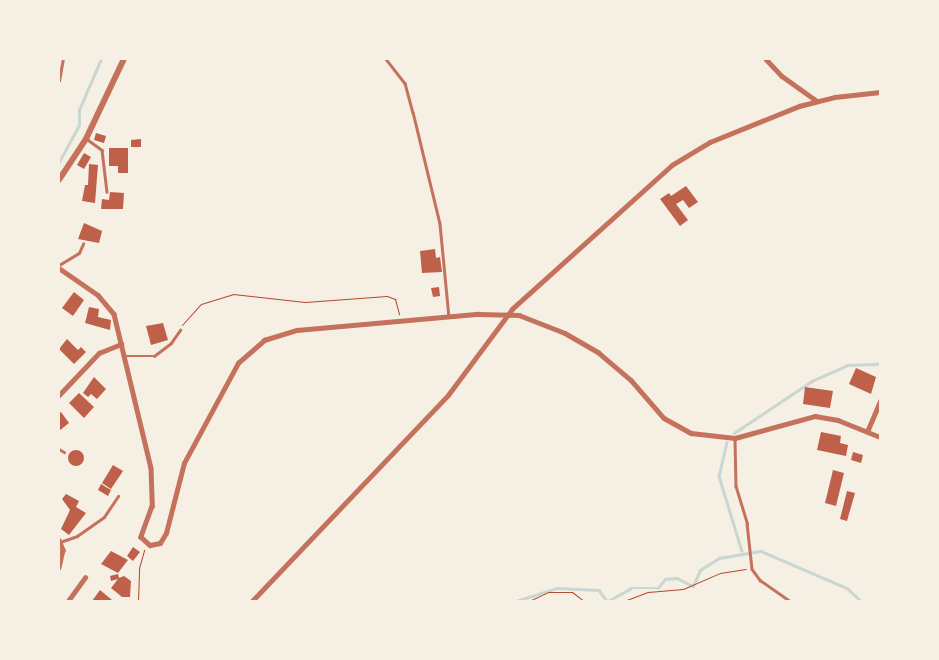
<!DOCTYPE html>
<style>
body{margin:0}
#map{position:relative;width:939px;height:660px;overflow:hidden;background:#f6efe4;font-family:"Fira Sans Condensed",sans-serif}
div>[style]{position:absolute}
.stream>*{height:2.5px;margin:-1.25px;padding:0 1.25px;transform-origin:1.25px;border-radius:1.25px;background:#c9d6d2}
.building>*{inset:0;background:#bf614a}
.round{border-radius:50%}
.path>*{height:1px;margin:-0.5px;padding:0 0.5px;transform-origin:0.5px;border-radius:0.5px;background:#b5482f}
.service>*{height:2.5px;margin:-1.25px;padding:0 1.25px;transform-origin:1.25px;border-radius:1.25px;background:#c5725c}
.minor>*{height:4.5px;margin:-2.25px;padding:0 2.25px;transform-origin:2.25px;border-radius:2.25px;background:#c5725c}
.tertiary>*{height:5.5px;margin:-2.75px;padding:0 2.75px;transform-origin:2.75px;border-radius:2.75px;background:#c5725c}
span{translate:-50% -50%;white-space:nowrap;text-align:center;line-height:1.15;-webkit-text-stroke:4px #f6efe4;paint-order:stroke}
.frame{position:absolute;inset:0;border:60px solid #f6efe4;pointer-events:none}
</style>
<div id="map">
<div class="stream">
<i style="left:59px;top:162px;width:42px;rotate:-61.6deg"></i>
<i style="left:79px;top:125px;width:15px;rotate:-90deg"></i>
<i style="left:79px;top:110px;width:56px;rotate:-66.7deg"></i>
<i style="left:734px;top:433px;width:94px;rotate:-33.7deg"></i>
<i style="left:812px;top:381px;width:39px;rotate:-24deg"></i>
<i style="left:848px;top:365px;width:32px;rotate:-2deg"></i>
<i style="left:727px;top:442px;width:35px;rotate:103deg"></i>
<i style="left:719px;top:476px;width:78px;rotate:73deg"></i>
<i style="left:516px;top:601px;width:43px;rotate:-17.6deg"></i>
<i style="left:557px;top:588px;width:42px;rotate:2.7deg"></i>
<i style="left:599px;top:590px;width:14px;rotate:54deg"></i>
<i style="left:608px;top:601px;width:26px;rotate:-29deg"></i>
<i style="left:631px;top:588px;width:27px"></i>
<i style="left:658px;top:588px;width:11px;rotate:-52deg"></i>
<i style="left:665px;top:579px;width:12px;rotate:-5deg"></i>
<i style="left:677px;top:578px;width:18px;rotate:27deg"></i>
<i style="left:693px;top:586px;width:17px;rotate:-66deg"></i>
<i style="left:700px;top:570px;width:22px;rotate:-32deg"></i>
<i style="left:719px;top:558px;width:43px;rotate:-9.5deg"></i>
<i style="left:761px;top:551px;width:94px;rotate:23.3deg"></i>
<i style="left:847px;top:588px;width:19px;rotate:43deg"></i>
</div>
<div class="building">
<i style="clip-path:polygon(96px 133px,106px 136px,104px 143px,94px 140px)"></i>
<i style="clip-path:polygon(141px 139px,141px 147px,131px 147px,131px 140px)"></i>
<i style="clip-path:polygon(109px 148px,128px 148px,128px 173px,118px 173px,118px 166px,109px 166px)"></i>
<i style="clip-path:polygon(84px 153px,91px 157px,84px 169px,77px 165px)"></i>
<i style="clip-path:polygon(89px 164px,98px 165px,95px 203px,82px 201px,85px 185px,88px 185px)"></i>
<i style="clip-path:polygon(686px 186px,698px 202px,689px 208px,683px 200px,676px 204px,688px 220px,680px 226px,660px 199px,669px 193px,671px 196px)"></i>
<i style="clip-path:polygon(110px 192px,124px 193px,123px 209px,101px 209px,102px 199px,109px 200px)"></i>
<i style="clip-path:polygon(84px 223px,102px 231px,99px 243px,78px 239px)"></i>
<i style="clip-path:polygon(435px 249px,436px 258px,440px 257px,442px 272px,422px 273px,420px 251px)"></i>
<i style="clip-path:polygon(439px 287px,440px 296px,433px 297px,431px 288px)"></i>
<i style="clip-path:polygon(74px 292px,84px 300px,73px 316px,62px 308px)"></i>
<i style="clip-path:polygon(89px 307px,99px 309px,98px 317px,111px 320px,110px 330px,85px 323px)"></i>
<i style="clip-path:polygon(163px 323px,168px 340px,151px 345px,146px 326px)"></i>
<i style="clip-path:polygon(67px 339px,78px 350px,81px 347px,86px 352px,74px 364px,59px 349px)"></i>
<i style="clip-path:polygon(856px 368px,876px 377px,871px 394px,849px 384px)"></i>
<i style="clip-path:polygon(94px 377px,106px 389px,97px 399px,91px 394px,88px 397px,83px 393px)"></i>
<i style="clip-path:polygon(805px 387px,833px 391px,830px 408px,803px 404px)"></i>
<i style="clip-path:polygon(79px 393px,94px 407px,84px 418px,69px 403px)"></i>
<i style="clip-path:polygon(61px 412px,69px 423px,59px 431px,59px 413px)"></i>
<i style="clip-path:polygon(821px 432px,841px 436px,840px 443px,848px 445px,846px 456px,817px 450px)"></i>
<i class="round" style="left:68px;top:450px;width:16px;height:16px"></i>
<i style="clip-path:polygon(853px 452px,863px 455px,861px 463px,851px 460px)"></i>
<i style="clip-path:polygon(113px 465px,123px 471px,111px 489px,102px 483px)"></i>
<i style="clip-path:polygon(833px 470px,844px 473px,836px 506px,825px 503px)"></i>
<i style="clip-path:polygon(101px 484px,111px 490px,108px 496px,98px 490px)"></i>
<i style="clip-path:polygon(847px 491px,855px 493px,847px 521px,840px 519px)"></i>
<i style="clip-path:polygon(66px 494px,79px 501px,76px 507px,86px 513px,69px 535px,61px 529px,70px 510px,62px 499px)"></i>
<i style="clip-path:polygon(133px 547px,140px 552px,133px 561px,127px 556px)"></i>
<i style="clip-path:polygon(111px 551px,128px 560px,118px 573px,101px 564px)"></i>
<i style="clip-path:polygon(118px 574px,119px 578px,124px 576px,131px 581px,130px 597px,122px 597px,111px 588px,118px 579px,111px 581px,110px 576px)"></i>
<i style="clip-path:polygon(100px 590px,112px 600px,111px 601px,92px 601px)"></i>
</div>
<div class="path">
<i style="left:182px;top:325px;width:28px;rotate:-48deg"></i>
<i style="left:201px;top:304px;width:34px;rotate:-17deg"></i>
<i style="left:233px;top:294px;width:72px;rotate:6.3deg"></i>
<i style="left:305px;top:302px;width:82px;rotate:-4.2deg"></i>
<i style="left:387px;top:296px;width:9px;rotate:21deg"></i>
<i style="left:395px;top:299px;width:16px;rotate:75deg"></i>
<i style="left:138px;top:601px;width:33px;rotate:-88deg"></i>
<i style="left:139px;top:568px;width:19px;rotate:-74deg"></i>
<i style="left:529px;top:601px;width:21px;rotate:-25deg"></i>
<i style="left:548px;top:592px;width:24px"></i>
<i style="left:572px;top:592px;width:15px;rotate:37deg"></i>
<i style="left:624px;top:601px;width:26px;rotate:-21deg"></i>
<i style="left:648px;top:592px;width:35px;rotate:-5deg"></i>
<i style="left:683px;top:589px;width:40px;rotate:-23.4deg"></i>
<i style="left:720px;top:573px;width:26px;rotate:-9deg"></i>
</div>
<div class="service">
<i style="left:386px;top:59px;width:31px;rotate:52deg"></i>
<i style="left:405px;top:83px;width:30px;rotate:75deg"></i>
<i style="left:413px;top:112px;width:115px;rotate:76.4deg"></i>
<i style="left:440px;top:224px;width:93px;rotate:84.5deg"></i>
<i style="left:59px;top:81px;width:22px;rotate:-80deg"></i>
<i style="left:87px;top:139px;width:19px;rotate:36deg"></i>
<i style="left:102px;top:150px;width:42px;rotate:83.2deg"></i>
<i style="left:59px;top:265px;width:23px;rotate:-31deg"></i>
<i style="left:79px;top:253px;width:10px;rotate:-66deg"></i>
<i style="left:126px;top:356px;width:28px"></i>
<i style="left:154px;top:356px;width:21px;rotate:-37deg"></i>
<i style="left:171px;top:343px;width:16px;rotate:-55deg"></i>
<i style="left:735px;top:439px;width:47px;rotate:88.8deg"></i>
<i style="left:736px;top:486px;width:39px;rotate:73deg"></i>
<i style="left:747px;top:523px;width:46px;rotate:83.8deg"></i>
<i style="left:752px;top:569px;width:14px;rotate:54deg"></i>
<i style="left:760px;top:580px;width:37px;rotate:35deg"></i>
<i style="left:59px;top:449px;width:6px;rotate:31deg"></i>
<i style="left:60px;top:542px;width:18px;rotate:-19deg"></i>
<i style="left:77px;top:536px;width:33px;rotate:-35deg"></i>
<i style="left:104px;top:517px;width:25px;rotate:-56deg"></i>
</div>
<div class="minor">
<i style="left:766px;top:59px;width:23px;rotate:47deg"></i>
<i style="left:782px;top:76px;width:43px;rotate:35.5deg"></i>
<i style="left:59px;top:268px;width:47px;rotate:34.7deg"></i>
<i style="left:98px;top:295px;width:25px;rotate:50deg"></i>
<i style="left:114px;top:314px;width:158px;rotate:76.5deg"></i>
<i style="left:151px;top:468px;width:38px;rotate:88deg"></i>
<i style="left:152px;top:506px;width:33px;rotate:110deg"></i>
<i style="left:141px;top:537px;width:12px;rotate:42deg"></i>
<i style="left:150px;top:545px;width:10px;rotate:-11deg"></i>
<i style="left:160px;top:543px;width:12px;rotate:-59deg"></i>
<i style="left:166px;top:533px;width:72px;rotate:-75.6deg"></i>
<i style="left:184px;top:463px;width:114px;rotate:-61.6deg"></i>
<i style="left:238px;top:363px;width:35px;rotate:-41deg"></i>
<i style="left:264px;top:340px;width:34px;rotate:-17deg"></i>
<i style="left:297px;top:330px;width:182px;rotate:-5.1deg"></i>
<i style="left:478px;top:314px;width:41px;rotate:1.4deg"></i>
<i style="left:519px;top:315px;width:49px;rotate:21.4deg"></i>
<i style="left:565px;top:333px;width:39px;rotate:30deg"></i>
<i style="left:599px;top:353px;width:42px;rotate:40.2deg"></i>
<i style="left:631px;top:380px;width:50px;rotate:49deg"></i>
<i style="left:664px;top:418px;width:31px;rotate:29deg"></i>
<i style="left:691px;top:433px;width:44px;rotate:6.5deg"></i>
<i style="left:735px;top:438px;width:83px;rotate:-15.4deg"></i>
<i style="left:815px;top:416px;width:23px;rotate:10deg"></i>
<i style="left:838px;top:420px;width:45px;rotate:22deg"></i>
<i style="left:59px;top:395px;width:58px;rotate:-46.4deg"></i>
<i style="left:99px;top:353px;width:24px;rotate:-22deg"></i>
<i style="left:867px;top:432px;width:34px;rotate:-67deg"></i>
<i style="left:59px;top:540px;width:11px;rotate:68deg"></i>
<i style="left:63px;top:550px;width:18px;rotate:103deg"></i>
<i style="left:68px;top:601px;width:29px;rotate:-54deg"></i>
<i style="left:252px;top:601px;width:284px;rotate:-46.4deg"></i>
<i style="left:448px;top:395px;width:107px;rotate:-53.3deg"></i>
<i style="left:512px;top:309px;width:215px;rotate:-42deg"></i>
<i style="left:672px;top:165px;width:44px;rotate:-31.2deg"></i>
<i style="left:710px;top:142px;width:96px;rotate:-22deg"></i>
<i style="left:799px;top:106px;width:37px;rotate:-14deg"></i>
<i style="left:835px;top:97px;width:45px;rotate:-6.3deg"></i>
</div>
<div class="tertiary">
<i style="left:59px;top:180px;width:49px;rotate:-56.6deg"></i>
<i style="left:86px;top:139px;width:89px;rotate:-64.6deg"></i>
</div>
<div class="frame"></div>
</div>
